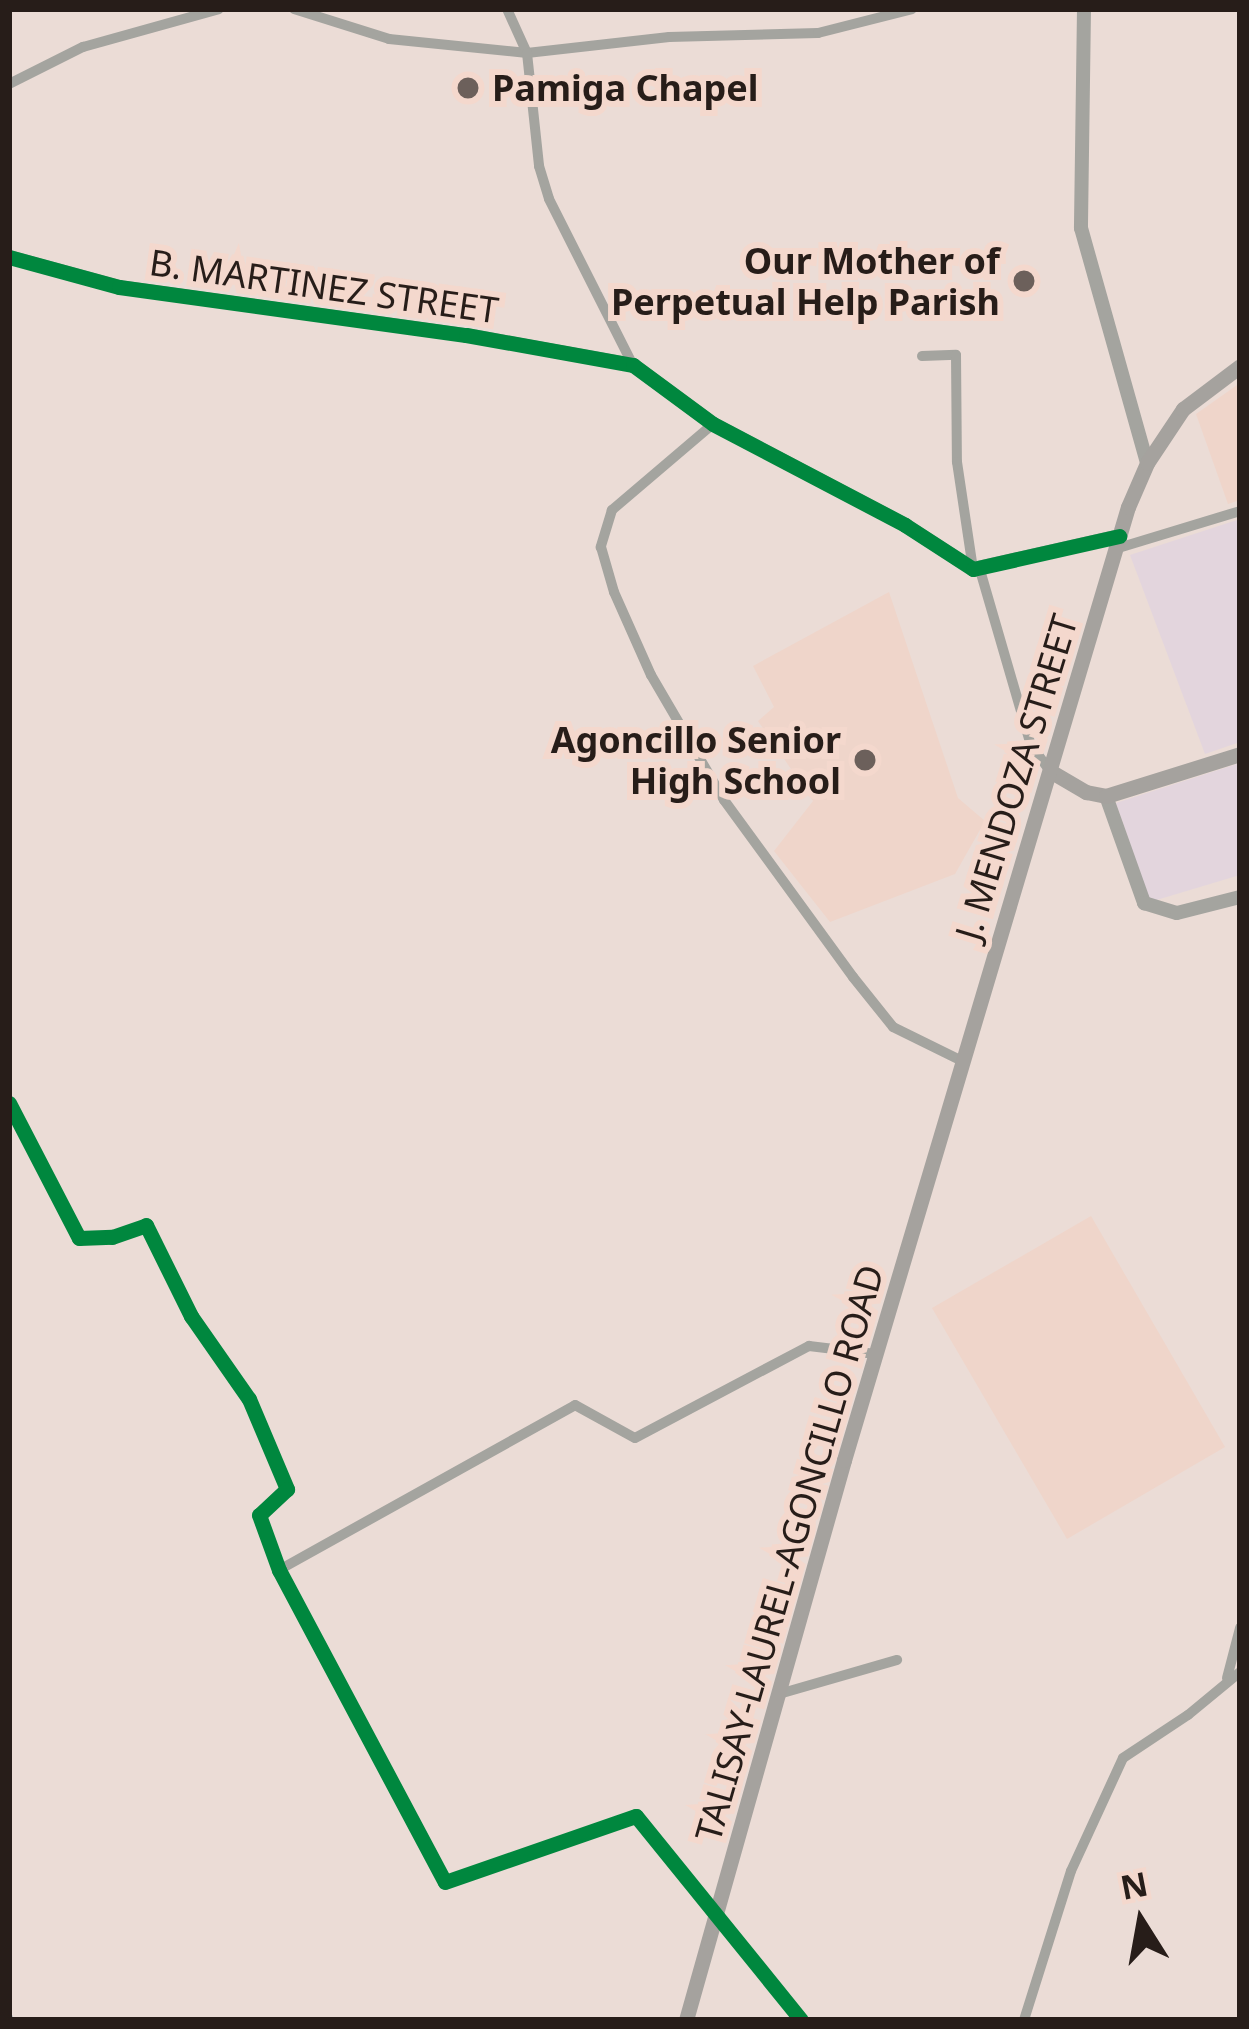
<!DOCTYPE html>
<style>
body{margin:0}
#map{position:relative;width:1249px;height:2029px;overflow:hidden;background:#ebdcd6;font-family:"Noto Sans",sans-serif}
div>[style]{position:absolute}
.commercial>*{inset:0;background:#e3d5dd}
.built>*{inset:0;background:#efd5ca}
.stream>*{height:4.5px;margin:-2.25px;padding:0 2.25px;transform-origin:2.25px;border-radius:2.25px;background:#8ca5ac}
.minor>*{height:10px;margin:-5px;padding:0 5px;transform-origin:5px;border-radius:5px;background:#a4a49f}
.tertiary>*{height:14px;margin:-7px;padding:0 7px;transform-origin:7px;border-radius:7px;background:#a4a49f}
.secondary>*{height:15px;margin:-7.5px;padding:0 7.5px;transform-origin:7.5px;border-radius:7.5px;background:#a5a29e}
.cycleway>*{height:15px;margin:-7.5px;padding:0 7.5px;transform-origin:7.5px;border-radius:7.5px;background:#00873e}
.dots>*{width:33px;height:33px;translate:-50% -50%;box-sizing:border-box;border:6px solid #f4d8cd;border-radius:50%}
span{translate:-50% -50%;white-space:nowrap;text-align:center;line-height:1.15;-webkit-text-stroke:12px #f4d8cd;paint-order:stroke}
.poi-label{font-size:36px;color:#271d19;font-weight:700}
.left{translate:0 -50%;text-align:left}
.right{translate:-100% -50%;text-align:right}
.street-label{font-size:36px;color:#271d19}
.frame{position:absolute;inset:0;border:12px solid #271d19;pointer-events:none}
.north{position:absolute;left:1081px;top:1861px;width:120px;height:120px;-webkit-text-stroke:9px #f4d8cd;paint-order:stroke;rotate:349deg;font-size:33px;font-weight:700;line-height:48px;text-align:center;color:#271d19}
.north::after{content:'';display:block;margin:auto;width:42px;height:54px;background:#271d19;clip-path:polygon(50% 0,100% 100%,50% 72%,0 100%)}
</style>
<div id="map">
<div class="commercial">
<i style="clip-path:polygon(1240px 519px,1240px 742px,1205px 754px,1130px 555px)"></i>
<i style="clip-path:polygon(1240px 763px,1240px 875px,1150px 902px,1116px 803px)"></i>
</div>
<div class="built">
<i style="clip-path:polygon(1240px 383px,1240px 500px,1228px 504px,1196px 414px)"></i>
<i style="clip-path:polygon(889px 592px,958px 798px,985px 821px,955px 874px,830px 922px,774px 851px,813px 801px,758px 721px,774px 707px,753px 666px)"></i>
<i style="clip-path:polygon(1091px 1216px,1225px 1447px,1067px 1539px,932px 1308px)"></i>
</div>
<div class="stream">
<i style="left:9px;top:2013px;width:7px;rotate:74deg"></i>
</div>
<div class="minor">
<i style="left:294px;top:9px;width:100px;rotate:17.5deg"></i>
<i style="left:389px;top:39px;width:139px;rotate:5.8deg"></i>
<i style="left:527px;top:53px;width:143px;rotate:-6.4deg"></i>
<i style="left:669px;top:37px;width:149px;rotate:-1.5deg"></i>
<i style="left:818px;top:33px;width:97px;rotate:-14.3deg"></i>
<i style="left:507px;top:9px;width:48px;rotate:65.6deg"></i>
<i style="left:527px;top:53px;width:114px;rotate:83.9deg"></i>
<i style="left:539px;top:166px;width:34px;rotate:73deg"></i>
<i style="left:549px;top:199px;width:186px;rotate:63.2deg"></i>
<i style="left:9px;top:84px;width:83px;rotate:-26.6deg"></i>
<i style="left:83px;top:47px;width:141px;rotate:-15.6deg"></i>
<i style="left:922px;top:356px;width:34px;rotate:-2deg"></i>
<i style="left:956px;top:355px;width:107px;rotate:89.5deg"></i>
<i style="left:957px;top:462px;width:108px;rotate:81.5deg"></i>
<i style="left:713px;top:424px;width:133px;rotate:139.6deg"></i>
<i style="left:612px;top:510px;width:39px;rotate:107deg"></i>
<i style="left:601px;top:547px;width:47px;rotate:73.9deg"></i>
<i style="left:614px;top:592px;width:91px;rotate:66deg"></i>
<i style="left:651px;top:675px;width:145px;rotate:59.7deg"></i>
<i style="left:724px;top:800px;width:219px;rotate:53.9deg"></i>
<i style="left:853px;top:977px;width:64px;rotate:51.3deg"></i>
<i style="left:893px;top:1027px;width:77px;rotate:26.2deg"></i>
<i style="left:1115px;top:549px;width:131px;rotate:-16.9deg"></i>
<i style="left:980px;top:570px;width:182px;rotate:73.8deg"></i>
<i style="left:1031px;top:745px;width:32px;rotate:54deg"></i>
<i style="left:9px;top:1103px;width:152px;rotate:62.6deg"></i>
<i style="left:79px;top:1238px;width:33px;rotate:-2deg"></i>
<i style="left:112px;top:1237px;width:36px;rotate:-19deg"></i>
<i style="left:146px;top:1225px;width:102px;rotate:63.7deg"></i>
<i style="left:191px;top:1316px;width:101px;rotate:55.1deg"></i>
<i style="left:249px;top:1399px;width:98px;rotate:67.1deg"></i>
<i style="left:287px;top:1489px;width:38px;rotate:137deg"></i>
<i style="left:259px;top:1515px;width:59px;rotate:70deg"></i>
<i style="left:279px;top:1570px;width:353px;rotate:62deg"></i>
<i style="left:445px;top:1882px;width:202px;rotate:-19.1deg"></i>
<i style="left:636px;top:1816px;width:262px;rotate:51deg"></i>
<i style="left:279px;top:1570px;width:339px;rotate:-29.1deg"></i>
<i style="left:575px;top:1405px;width:68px;rotate:28.8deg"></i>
<i style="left:635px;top:1438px;width:197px;rotate:-27.9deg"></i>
<i style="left:809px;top:1346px;width:67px;rotate:6.8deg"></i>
<i style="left:1227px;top:1678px;width:52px;rotate:-75.4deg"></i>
<i style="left:779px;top:1694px;width:123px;rotate:-16.1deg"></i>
<i style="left:1024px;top:2020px;width:156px;rotate:-72.5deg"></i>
<i style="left:1071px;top:1871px;width:124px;rotate:-65.3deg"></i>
<i style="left:1123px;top:1758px;width:78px;rotate:-33.5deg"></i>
<i style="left:1188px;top:1715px;width:67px;rotate:-39.6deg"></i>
</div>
<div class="tertiary">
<i style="left:1084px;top:9px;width:219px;rotate:90.8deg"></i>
<i style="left:1081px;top:228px;width:244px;rotate:74.3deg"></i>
<i style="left:9px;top:257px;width:114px;rotate:15.3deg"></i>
<i style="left:119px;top:287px;width:350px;rotate:7.9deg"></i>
<i style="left:466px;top:335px;width:170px;rotate:10.2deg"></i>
<i style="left:633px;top:365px;width:99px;rotate:36.4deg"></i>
<i style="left:713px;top:424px;width:217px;rotate:27.7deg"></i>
<i style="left:905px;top:525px;width:81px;rotate:32.9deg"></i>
<i style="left:973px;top:569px;width:150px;rotate:-12.7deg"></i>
<i style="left:1106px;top:796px;width:114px;rotate:70.4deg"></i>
<i style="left:1144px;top:903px;width:34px;rotate:17deg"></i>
<i style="left:1177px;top:913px;width:65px;rotate:-14.3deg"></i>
</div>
<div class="secondary">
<i style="left:1050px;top:771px;width:42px;rotate:30.3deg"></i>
<i style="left:1086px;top:792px;width:20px;rotate:11deg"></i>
<i style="left:1106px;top:796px;width:140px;rotate:-17.4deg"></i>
<i style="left:686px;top:2020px;width:582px;rotate:-74.24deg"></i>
<i style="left:844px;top:1460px;width:994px;rotate:-73.41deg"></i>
<i style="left:1128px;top:507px;width:48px;rotate:-66.6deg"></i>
<i style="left:1147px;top:463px;width:65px;rotate:-56.3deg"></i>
<i style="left:1183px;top:409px;width:71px;rotate:-37deg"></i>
</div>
<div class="cycleway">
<i style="left:9px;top:257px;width:114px;rotate:15.3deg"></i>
<i style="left:119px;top:287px;width:350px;rotate:7.9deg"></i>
<i style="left:466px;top:335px;width:170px;rotate:10.2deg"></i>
<i style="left:633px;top:365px;width:99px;rotate:36.4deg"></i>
<i style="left:713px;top:424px;width:217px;rotate:27.7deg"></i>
<i style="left:905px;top:525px;width:81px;rotate:32.9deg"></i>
<i style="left:973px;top:569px;width:150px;rotate:-12.7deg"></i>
<i style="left:9px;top:1103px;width:152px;rotate:62.6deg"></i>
<i style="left:79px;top:1238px;width:33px;rotate:-2deg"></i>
<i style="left:112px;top:1237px;width:36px;rotate:-19deg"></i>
<i style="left:146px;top:1225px;width:102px;rotate:63.7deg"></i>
<i style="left:191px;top:1316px;width:101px;rotate:55.1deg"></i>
<i style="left:249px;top:1399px;width:98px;rotate:67.1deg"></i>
<i style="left:287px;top:1489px;width:38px;rotate:137deg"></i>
<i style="left:259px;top:1515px;width:59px;rotate:70deg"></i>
<i style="left:279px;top:1570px;width:353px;rotate:62deg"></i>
<i style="left:445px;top:1882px;width:202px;rotate:-19.1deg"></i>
<i style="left:636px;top:1816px;width:262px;rotate:51deg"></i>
</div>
<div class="dots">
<i style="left:468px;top:88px;background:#6c605b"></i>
<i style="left:1024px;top:281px;background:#6c605b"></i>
<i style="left:865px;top:760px;background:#6c605b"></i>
</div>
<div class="poi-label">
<span class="left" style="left:492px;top:88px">Pamiga Chapel</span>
<span class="right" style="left:1000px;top:281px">Our Mother of<br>Perpetual Help Parish</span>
<span class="right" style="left:841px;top:760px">Agoncillo Senior<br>High School</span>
</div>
<div class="street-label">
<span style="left:324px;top:286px;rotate:8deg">B. MARTINEZ STREET</span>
<span style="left:1016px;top:777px;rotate:-73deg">J. MENDOZA STREET</span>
<span style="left:789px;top:1553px;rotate:-74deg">TALISAY-LAUREL-AGONCILLO ROAD</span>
</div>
<div class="frame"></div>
<div class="north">N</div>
</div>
